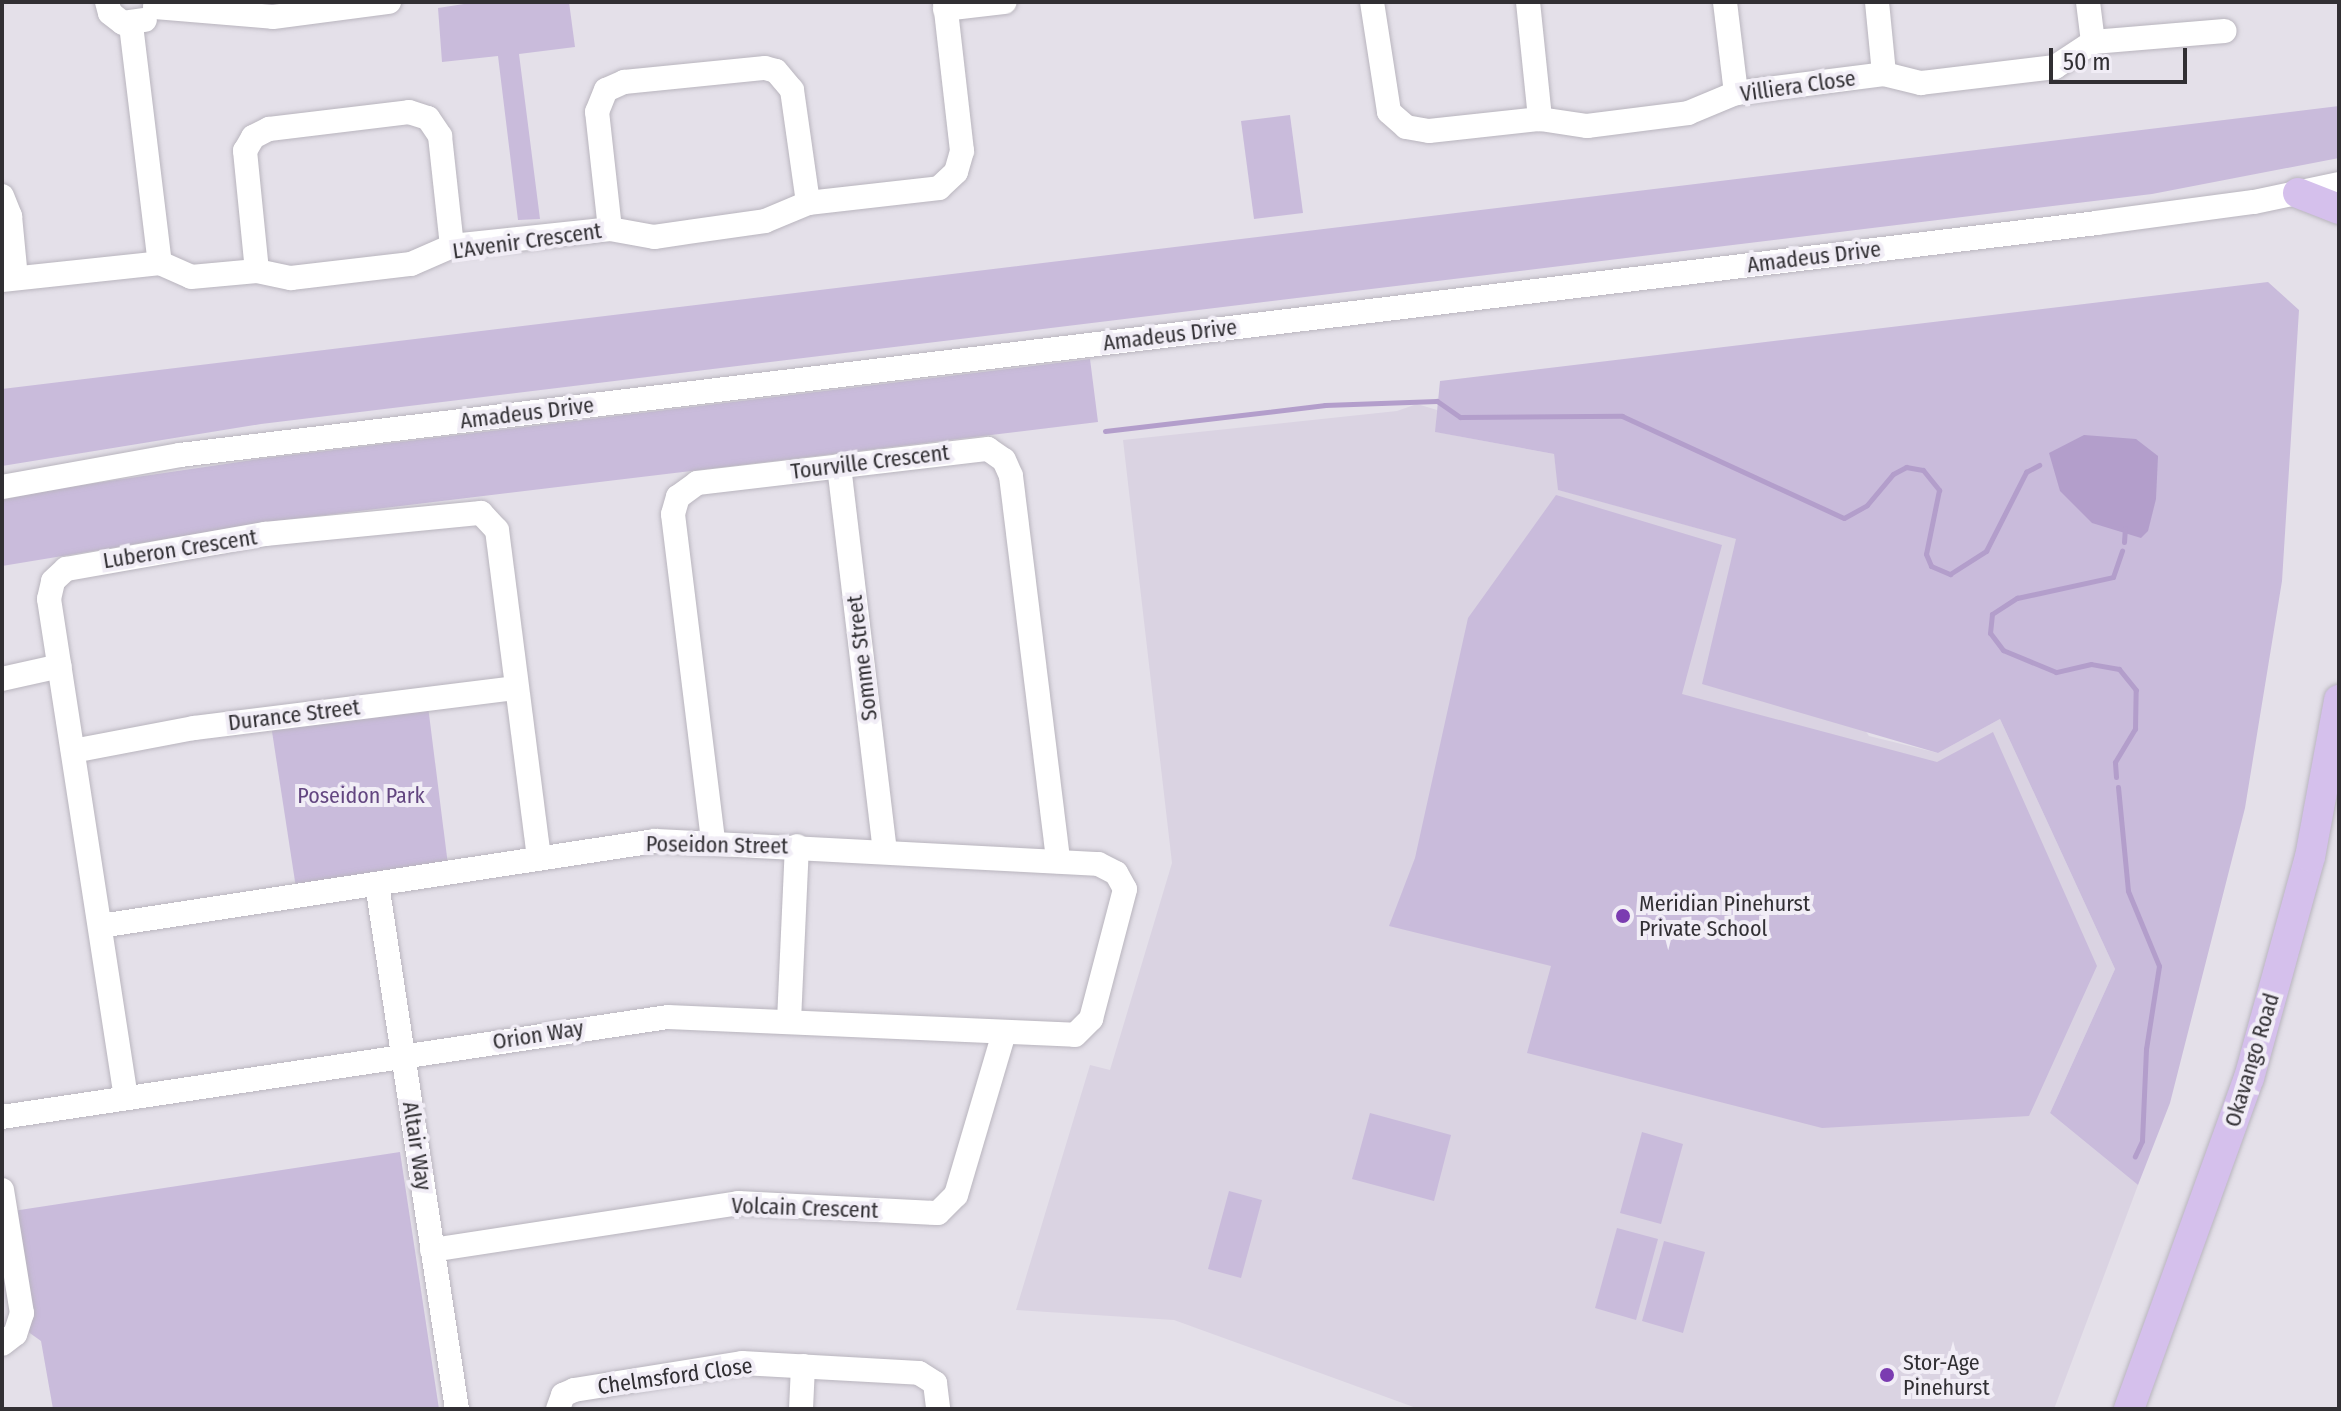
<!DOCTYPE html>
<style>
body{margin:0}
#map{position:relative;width:2341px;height:1411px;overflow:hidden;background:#e4e0e9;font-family:"Fira Sans Condensed",sans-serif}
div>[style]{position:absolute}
.built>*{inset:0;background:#dad3e2}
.green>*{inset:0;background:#c9bbdb}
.water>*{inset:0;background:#b39ecb}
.stream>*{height:5px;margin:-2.5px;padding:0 2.5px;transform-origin:2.5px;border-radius:2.5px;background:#b39ecb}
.roads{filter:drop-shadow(0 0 2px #b9b5be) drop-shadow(0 0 2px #b9b5be)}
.minor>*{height:24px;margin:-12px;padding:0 12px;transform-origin:12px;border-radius:12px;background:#fff}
.major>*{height:30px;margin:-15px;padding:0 15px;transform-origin:15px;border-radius:15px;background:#d5c0ec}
.dots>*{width:22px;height:22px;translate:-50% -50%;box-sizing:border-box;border:4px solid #f1edf6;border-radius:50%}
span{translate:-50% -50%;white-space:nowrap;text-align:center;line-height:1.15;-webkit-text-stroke:8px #f1edf6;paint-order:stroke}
.street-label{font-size:22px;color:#312f33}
.park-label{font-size:22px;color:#634680}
.poi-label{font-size:22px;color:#312f33}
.left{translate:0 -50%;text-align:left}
.frame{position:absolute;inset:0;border:4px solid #312f33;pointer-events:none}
.scale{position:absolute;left:2049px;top:48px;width:138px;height:36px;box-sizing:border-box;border:4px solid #312f33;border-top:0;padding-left:10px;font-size:24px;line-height:28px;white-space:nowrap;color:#312f33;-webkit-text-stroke:6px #f1edf6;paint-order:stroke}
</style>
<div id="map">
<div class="built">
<i style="clip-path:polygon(1417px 404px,1437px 410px,1436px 432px,1554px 454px,1559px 490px,1737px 539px,1869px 736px,1938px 753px,2000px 719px,2115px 969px,2050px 1113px,2138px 1185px,2054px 1409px,1419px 1409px,1174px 1320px,1016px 1310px,1090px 1065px,1110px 1070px,1172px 863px,1123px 440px,1397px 411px)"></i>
</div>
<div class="green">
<i style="clip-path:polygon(477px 2px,569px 2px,575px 47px,519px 54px,540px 219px,518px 220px,498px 56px,442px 62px,438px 8px)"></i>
<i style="clip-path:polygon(2339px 106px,2339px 158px,2152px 194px,261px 424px,2px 466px,2px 389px)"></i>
<i style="clip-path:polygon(1290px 115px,1303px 213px,1254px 219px,1241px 121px)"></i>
<i style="clip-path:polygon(2268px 282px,2299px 310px,2282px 581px,2245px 808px,2170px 1103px,2138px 1185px,2050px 1113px,2115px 969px,2000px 719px,1938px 753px,1702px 684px,1736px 539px,1558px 490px,1554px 454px,1435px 432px,1440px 381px)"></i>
<i style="clip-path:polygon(1090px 359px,1098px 422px,268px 522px,2px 566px,2px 500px,48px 490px,259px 459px)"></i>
<i style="clip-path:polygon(1556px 495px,1722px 545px,1682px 694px,1937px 762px,1993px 732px,2097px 966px,2029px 1116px,1822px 1128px,1527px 1053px,1551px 966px,1389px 926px,1415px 858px,1468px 618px)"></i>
<i style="clip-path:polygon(428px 706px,448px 865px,296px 888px,271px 725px)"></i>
<i style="clip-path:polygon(1370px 1113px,1451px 1135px,1434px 1201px,1352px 1179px)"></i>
<i style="clip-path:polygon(1642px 1132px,1683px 1144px,1661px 1224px,1620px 1213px)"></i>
<i style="clip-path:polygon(400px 1152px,439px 1409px,53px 1409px,41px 1341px,27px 1331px,13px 1211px)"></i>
<i style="clip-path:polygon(1229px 1191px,1262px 1200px,1241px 1278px,1208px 1269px)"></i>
<i style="clip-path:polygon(1617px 1228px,1658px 1239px,1636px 1320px,1595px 1308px)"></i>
<i style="clip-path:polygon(1664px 1241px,1705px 1252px,1683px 1333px,1642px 1321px)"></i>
</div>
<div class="water">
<i style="clip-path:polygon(2084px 435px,2136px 439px,2158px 456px,2156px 499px,2148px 531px,2141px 538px,2092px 523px,2060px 491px,2049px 453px)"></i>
</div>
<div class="stream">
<i style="left:1105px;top:431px;width:222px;rotate:-6.7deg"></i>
<i style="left:1325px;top:405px;width:112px;rotate:-2deg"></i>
<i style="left:1437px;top:401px;width:28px;rotate:35deg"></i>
<i style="left:1460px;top:417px;width:162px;rotate:-0.4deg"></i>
<i style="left:1622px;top:416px;width:244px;rotate:24.7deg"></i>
<i style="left:1844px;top:518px;width:26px;rotate:-29deg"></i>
<i style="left:1867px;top:505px;width:40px;rotate:-50deg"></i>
<i style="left:1893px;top:474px;width:15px;rotate:-28deg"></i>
<i style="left:1906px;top:467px;width:17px;rotate:10deg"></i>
<i style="left:1923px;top:470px;width:26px;rotate:51deg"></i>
<i style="left:1939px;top:490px;width:65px;rotate:101.5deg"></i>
<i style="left:1926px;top:554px;width:13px;rotate:67deg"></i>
<i style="left:1931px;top:566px;width:21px;rotate:23deg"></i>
<i style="left:1950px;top:574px;width:43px;rotate:-32.6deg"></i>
<i style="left:1986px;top:551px;width:89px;rotate:-63.1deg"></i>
<i style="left:2026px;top:472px;width:15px;rotate:-28deg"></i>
<i style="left:2124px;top:542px;width:14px;rotate:-86deg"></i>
<i style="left:2116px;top:777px;width:15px;rotate:-94deg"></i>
<i style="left:2115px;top:762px;width:39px;rotate:-59deg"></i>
<i style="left:2135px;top:729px;width:39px;rotate:-89deg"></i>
<i style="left:2136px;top:690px;width:27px;rotate:-129deg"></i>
<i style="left:2119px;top:669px;width:28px;rotate:-170deg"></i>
<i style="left:2091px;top:664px;width:36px;rotate:167deg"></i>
<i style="left:2056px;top:672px;width:57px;rotate:-157.5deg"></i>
<i style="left:2003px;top:650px;width:21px;rotate:-127deg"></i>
<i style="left:1990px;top:633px;width:19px;rotate:-84deg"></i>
<i style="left:1992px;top:614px;width:30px;rotate:-33deg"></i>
<i style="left:2017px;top:598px;width:98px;rotate:-12.3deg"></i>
<i style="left:2113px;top:577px;width:28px;rotate:-71deg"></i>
<i style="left:2118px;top:787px;width:104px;rotate:84.5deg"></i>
<i style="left:2128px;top:891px;width:81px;rotate:67.5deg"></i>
<i style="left:2159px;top:966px;width:84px;rotate:98.9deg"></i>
<i style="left:2146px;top:1049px;width:92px;rotate:92.5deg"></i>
<i style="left:2142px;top:1141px;width:17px;rotate:115deg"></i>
</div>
<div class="roads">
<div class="minor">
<i style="left:107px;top:2px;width:11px;rotate:75deg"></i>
<i style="left:110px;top:13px;width:16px;rotate:38deg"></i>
<i style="left:123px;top:23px;width:22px;rotate:-8deg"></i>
<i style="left:1372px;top:2px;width:111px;rotate:81.2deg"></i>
<i style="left:1389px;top:112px;width:23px;rotate:41deg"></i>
<i style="left:1406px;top:127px;width:23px;rotate:10deg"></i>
<i style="left:1429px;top:131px;width:112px;rotate:-6.2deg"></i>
<i style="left:1540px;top:119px;width:48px;rotate:8.5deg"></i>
<i style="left:1587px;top:126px;width:102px;rotate:-7.3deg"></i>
<i style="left:1688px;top:113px;width:52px;rotate:-22.6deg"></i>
<i style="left:1736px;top:93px;width:149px;rotate:-7.3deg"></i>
<i style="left:1884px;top:74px;width:38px;rotate:14deg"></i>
<i style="left:1921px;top:83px;width:135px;rotate:-6.8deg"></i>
<i style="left:2055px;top:67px;width:45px;rotate:-33.3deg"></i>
<i style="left:2093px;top:42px;width:132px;rotate:-4.8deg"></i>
<i style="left:1528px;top:2px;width:118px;rotate:84.1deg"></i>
<i style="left:1725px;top:2px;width:92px;rotate:83.1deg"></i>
<i style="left:1877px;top:2px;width:72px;rotate:84.4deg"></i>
<i style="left:2088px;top:2px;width:40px;rotate:82.9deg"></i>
<i style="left:155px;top:7px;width:118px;rotate:4.8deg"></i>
<i style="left:273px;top:17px;width:117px;rotate:-7.4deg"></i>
<i style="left:945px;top:9px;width:60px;rotate:-6.7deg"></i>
<i style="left:131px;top:25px;width:240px;rotate:83.1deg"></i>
<i style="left:160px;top:263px;width:34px;rotate:24deg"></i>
<i style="left:191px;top:277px;width:66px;rotate:-5.2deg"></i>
<i style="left:257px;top:271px;width:35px;rotate:12deg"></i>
<i style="left:291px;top:278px;width:121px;rotate:-6.7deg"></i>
<i style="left:411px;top:264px;width:45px;rotate:-23.7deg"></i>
<i style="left:452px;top:246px;width:159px;rotate:-6.1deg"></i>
<i style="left:610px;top:229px;width:45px;rotate:10.3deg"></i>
<i style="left:654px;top:237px;width:112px;rotate:-8.2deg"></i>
<i style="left:765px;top:221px;width:47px;rotate:-22.7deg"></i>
<i style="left:808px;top:203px;width:132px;rotate:-6.5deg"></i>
<i style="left:939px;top:188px;width:23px;rotate:-43deg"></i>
<i style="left:956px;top:172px;width:22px;rotate:-74deg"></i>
<i style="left:962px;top:151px;width:150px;rotate:-96.5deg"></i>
<i style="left:2px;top:196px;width:22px;rotate:68deg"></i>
<i style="left:10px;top:216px;width:62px;rotate:84.5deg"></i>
<i style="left:610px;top:229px;width:118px;rotate:-96.3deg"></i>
<i style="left:597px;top:112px;width:24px;rotate:-68deg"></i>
<i style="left:606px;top:90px;width:20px;rotate:-24deg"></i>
<i style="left:624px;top:82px;width:142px;rotate:-5.7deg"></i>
<i style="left:765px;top:68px;width:11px;rotate:15deg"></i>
<i style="left:776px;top:71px;width:25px;rotate:50deg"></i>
<i style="left:792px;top:90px;width:114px;rotate:81.9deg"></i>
<i style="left:257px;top:271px;width:121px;rotate:-95.7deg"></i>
<i style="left:245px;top:151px;width:16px;rotate:-60deg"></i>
<i style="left:253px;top:137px;width:18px;rotate:-27deg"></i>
<i style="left:269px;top:129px;width:141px;rotate:-6.9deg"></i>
<i style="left:409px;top:112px;width:20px;rotate:18deg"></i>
<i style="left:428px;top:118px;width:22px;rotate:56deg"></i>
<i style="left:440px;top:136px;width:111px;rotate:83.8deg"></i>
<i style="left:2px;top:280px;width:159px;rotate:-6.1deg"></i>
<i style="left:839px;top:466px;width:388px;rotate:83.2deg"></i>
<i style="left:2px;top:487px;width:181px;rotate:-10.2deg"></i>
<i style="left:180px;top:455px;width:1930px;rotate:-6.9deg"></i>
<i style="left:2096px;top:223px;width:159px;rotate:-7.6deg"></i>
<i style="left:2254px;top:202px;width:87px;rotate:-12deg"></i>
<i style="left:2px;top:679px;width:59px;rotate:-12.6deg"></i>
<i style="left:73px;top:751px;width:123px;rotate:-10.8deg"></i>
<i style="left:194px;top:728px;width:325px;rotate:-7.1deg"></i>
<i style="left:713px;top:840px;width:328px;rotate:-97deg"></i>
<i style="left:673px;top:514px;width:18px;rotate:-74deg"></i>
<i style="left:678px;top:497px;width:24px;rotate:-36deg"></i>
<i style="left:697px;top:483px;width:293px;rotate:-6.7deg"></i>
<i style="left:988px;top:449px;width:19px;rotate:35deg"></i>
<i style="left:1004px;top:460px;width:17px;rotate:66deg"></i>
<i style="left:1011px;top:476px;width:388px;rotate:83deg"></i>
<i style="left:377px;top:884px;width:531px;rotate:81.34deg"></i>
<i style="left:789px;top:1021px;width:175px;rotate:-87.4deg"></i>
<i style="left:126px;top:1098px;width:505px;rotate:-98.77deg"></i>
<i style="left:49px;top:599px;width:18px;rotate:-77deg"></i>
<i style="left:53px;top:581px;width:18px;rotate:-43deg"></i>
<i style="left:66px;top:569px;width:202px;rotate:-10deg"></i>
<i style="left:265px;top:534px;width:217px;rotate:-5.6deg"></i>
<i style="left:481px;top:513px;width:23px;rotate:47deg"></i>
<i style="left:497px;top:530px;width:330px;rotate:82.7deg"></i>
<i style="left:2px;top:1117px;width:673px;rotate:-8.54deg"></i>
<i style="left:668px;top:1017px;width:407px;rotate:2.5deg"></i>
<i style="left:1075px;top:1035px;width:23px;rotate:-45deg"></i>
<i style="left:1091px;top:1019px;width:134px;rotate:-75.3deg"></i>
<i style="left:1125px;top:889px;width:18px;rotate:-119deg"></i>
<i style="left:1116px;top:873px;width:20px;rotate:-153deg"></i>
<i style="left:1098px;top:864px;width:444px;rotate:-177deg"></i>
<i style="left:655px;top:841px;width:561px;rotate:171.29deg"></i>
<i style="left:2px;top:1190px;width:125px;rotate:80.8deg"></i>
<i style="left:22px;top:1313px;width:22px;rotate:108deg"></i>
<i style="left:15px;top:1334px;width:16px;rotate:142deg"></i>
<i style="left:432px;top:1250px;width:310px;rotate:-8.7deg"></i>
<i style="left:738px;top:1203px;width:200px;rotate:2.9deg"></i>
<i style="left:938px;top:1213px;width:25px;rotate:-45deg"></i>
<i style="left:956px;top:1195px;width:169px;rotate:-73.5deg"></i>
<i style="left:558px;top:1409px;width:15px;rotate:-70deg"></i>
<i style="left:563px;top:1395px;width:12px;rotate:-24deg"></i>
<i style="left:574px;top:1390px;width:170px;rotate:-9.1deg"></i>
<i style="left:742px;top:1363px;width:177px;rotate:3.2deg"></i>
<i style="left:919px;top:1373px;width:19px;rotate:32deg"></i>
<i style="left:935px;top:1383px;width:26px;rotate:83deg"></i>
<i style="left:801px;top:1409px;width:43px;rotate:-87.3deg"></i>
</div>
<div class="major">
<i style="left:2298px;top:193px;width:44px;rotate:21.3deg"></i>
<i style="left:2129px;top:1409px;width:352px;rotate:-70.1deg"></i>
<i style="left:2249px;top:1078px;width:229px;rotate:-74.6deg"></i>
<i style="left:2310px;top:857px;width:160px;rotate:-79.5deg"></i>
</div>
</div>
<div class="dots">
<i style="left:1623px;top:916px;background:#7b3cb1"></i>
<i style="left:1887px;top:1375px;background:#7b3cb1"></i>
</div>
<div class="street-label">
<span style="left:1798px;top:86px;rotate:-8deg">Villiera Close</span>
<span style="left:527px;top:241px;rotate:-8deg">L'Avenir Crescent</span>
<span style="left:1814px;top:257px;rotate:-7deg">Amadeus Drive</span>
<span style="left:1170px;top:335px;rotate:-7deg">Amadeus Drive</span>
<span style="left:527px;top:413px;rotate:-7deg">Amadeus Drive</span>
<span style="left:870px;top:462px;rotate:-7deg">Tourville Crescent</span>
<span style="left:180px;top:549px;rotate:-9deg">Luberon Crescent</span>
<span style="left:862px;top:658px;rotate:-97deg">Somme Street</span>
<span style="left:294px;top:715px;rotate:-7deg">Durance Street</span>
<span style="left:717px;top:845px;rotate:1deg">Poseidon Street</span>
<span style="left:538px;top:1035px;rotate:-9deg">Orion Way</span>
<span style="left:2252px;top:1060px;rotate:-73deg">Okavango Road</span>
<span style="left:417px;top:1146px;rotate:81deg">Altair Way</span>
<span style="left:805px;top:1208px;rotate:2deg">Volcain Crescent</span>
<span style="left:675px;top:1376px;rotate:-8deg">Chelmsford Close</span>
</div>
<div class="park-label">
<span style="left:361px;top:796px">Poseidon Park</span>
</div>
<div class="poi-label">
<span class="left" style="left:1639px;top:916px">Meridian Pinehurst<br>Private School</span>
<span class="left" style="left:1903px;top:1375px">Stor-Age<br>Pinehurst</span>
</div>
<div class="frame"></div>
<div class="scale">50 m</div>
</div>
